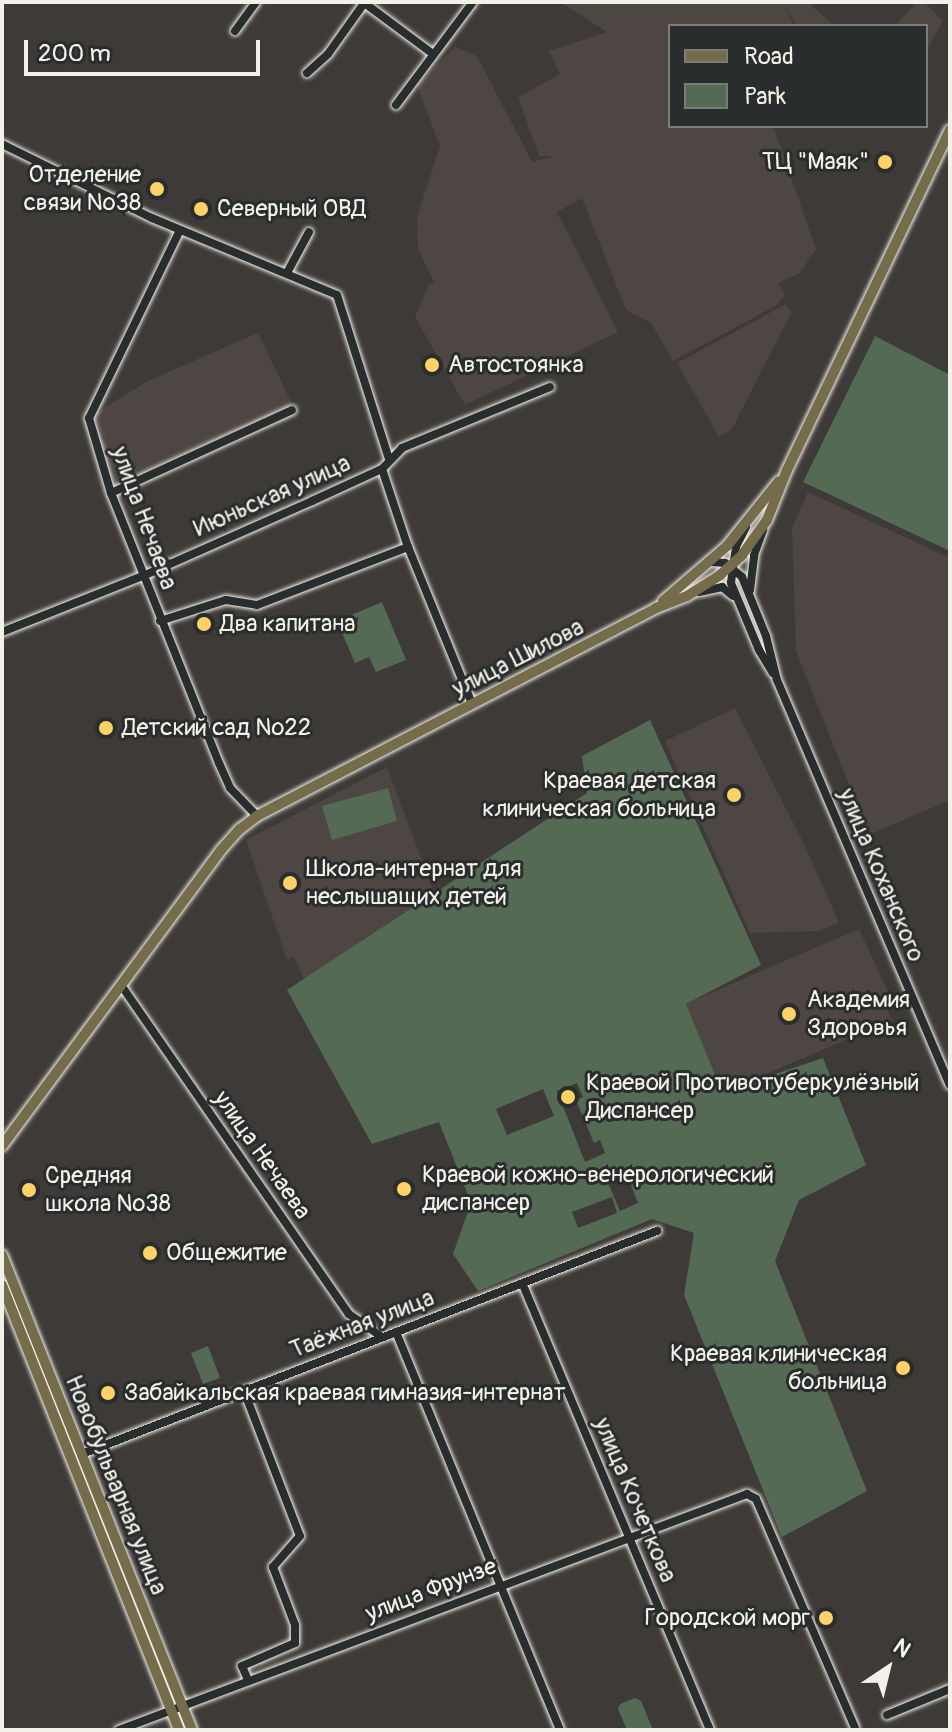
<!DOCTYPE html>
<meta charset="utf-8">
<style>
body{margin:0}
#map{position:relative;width:952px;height:1732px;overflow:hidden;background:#3d3a38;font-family:Pangolin,sans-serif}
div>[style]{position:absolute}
.built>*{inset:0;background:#4d4642}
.green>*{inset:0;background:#556a55}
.roads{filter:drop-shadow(0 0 2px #f4f1e8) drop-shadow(0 0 2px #f4f1e8)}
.minor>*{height:8px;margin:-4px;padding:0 4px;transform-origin:4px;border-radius:4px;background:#2a2d2e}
.major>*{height:10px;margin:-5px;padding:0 5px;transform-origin:5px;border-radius:5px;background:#746c4b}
.dots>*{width:22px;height:22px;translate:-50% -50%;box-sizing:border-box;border:4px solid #2a2d2e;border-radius:50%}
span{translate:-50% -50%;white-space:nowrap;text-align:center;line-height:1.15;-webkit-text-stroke:6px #2a2d2e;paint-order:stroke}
.poi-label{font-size:24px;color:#f4f1e8}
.right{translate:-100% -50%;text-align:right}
.left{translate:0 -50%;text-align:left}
.street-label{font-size:24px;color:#f4f1e8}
.frame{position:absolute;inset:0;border:4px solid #f4f1e8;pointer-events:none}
.legend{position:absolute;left:668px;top:24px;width:260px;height:104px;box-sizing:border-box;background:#2a2d2e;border:2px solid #7b7b78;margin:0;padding:10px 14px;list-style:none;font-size:24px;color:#f4f1e8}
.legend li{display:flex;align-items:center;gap:16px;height:40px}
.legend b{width:40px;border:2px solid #7b7b78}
.north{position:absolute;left:848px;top:1628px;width:80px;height:80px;-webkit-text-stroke:6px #2a2d2e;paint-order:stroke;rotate:35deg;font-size:22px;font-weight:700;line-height:32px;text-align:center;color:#f4f1e8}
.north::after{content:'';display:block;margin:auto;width:28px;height:36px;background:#f4f1e8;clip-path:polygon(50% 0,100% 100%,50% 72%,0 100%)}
.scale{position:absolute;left:24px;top:40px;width:236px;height:36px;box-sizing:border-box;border:4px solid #f4f1e8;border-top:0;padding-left:10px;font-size:24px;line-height:28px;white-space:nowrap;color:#f4f1e8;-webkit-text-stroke:6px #2a2d2e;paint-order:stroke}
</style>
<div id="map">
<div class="built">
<i style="clip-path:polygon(560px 2px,808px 2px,834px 26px,797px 26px,784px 6px,794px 26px,670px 26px,670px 126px,773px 126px,816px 249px,800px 273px,778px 283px,785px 295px,777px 305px,673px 361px,651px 323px,626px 310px,582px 198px,557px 212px,618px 332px,465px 405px,415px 317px,428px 286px,434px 282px,418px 249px,417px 217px,440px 146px,417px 85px,455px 47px,477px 56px,532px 162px,556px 156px,539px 156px,518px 97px,560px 74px,549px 51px,607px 32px)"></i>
<i style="clip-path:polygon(917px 2px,923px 2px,943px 20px,926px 53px,926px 26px,895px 26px)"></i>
<i style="clip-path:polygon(786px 304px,791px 313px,732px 429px,719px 437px,677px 363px)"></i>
<i style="clip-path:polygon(258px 333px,292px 404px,115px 485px,98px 442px,104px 438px,94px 414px,150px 380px)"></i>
<i style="clip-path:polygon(808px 492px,950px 558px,950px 800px,869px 835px,796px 651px,792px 528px)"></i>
<i style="clip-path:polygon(735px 708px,806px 848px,839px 923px,819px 931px,750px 933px,665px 741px)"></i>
<i style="clip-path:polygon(387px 767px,438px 903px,308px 989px,294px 957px,287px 960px,246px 840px)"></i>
<i style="clip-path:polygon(859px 929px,891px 998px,886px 1006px,892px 1020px,722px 1093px,685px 1004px)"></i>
</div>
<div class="green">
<i style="clip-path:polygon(875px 336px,950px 375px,950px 551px,803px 482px)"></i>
<i style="clip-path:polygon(382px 602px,406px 660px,376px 672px,369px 657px,355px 663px,337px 621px)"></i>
<i style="clip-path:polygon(evenodd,650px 720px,761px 965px,686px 1004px,722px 1092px,823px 1058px,866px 1165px,799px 1200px,775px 1261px,867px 1491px,782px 1537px,684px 1295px,694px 1233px,652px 1219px,478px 1291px,453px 1254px,471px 1203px,439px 1122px,372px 1144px,287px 990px,587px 793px,582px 756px,650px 720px,577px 1083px,583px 1097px,576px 1100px,594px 1143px,600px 1140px,605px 1153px,585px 1162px,557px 1091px,577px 1083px,650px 720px,543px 1089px,554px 1116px,507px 1135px,496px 1109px,543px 1089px,650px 720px,626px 1173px,638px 1203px,620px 1211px,607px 1180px,626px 1173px,650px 720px,612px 1197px,617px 1213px,578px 1228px,572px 1212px,612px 1197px)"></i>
<i style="clip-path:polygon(388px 788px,397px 821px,332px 840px,322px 806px)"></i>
<i style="clip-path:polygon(208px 1346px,220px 1378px,203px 1384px,191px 1353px)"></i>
<i style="clip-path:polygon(635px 1698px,641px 1701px,653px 1730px,627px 1730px,618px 1709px,620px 1704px)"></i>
</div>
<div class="roads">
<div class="minor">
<i style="left:363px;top:2px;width:87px;rotate:36.6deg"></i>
<i style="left:235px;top:31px;width:36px;rotate:-54deg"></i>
<i style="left:307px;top:73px;width:28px;rotate:-42deg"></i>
<i style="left:328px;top:54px;width:64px;rotate:-54.6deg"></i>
<i style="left:396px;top:105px;width:129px;rotate:-53.2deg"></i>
<i style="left:2px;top:144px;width:167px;rotate:26.3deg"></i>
<i style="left:152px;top:218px;width:200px;rotate:22.6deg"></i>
<i style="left:337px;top:295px;width:172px;rotate:72.4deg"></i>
<i style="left:180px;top:230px;width:209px;rotate:115.8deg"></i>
<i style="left:89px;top:418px;width:78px;rotate:73.7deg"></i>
<i style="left:111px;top:493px;width:291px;rotate:68.2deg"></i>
<i style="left:219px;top:763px;width:27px;rotate:66deg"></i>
<i style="left:230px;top:788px;width:39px;rotate:46deg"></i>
<i style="left:288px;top:271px;width:44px;rotate:-61.7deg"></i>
<i style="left:382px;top:469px;width:82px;rotate:71.6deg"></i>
<i style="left:408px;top:547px;width:170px;rotate:67.8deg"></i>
<i style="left:111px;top:493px;width:199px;rotate:-24.6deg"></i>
<i style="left:746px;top:527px;width:22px;rotate:117deg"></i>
<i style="left:736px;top:547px;width:36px;rotate:98deg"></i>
<i style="left:731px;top:583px;width:73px;rotate:67.3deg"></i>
<i style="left:759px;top:650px;width:27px;rotate:59deg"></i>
<i style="left:712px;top:562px;width:13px;rotate:4deg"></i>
<i style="left:725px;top:563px;width:22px;rotate:39deg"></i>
<i style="left:742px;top:577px;width:64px;rotate:67.9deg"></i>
<i style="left:766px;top:636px;width:45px;rotate:76deg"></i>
<i style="left:777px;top:680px;width:440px;rotate:66.9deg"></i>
<i style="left:750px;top:590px;width:35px;rotate:-83deg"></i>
<i style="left:754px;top:555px;width:27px;rotate:-70deg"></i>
<i style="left:699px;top:592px;width:24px;rotate:-12deg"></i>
<i style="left:722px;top:587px;width:14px;rotate:39deg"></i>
<i style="left:160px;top:621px;width:69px;rotate:-17.7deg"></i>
<i style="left:226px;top:600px;width:31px;rotate:9deg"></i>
<i style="left:257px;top:605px;width:162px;rotate:-21deg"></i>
<i style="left:2px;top:632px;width:152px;rotate:-21.7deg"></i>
<i style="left:143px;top:576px;width:185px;rotate:-23.9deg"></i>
<i style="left:312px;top:501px;width:77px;rotate:-24.6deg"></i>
<i style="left:382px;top:469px;width:29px;rotate:-46deg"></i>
<i style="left:402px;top:448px;width:160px;rotate:-22.4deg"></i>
<i style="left:121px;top:985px;width:400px;rotate:55.3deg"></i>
<i style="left:349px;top:1314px;width:40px;rotate:34.9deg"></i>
<i style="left:523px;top:1285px;width:483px;rotate:67.2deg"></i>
<i style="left:396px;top:1332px;width:430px;rotate:67.6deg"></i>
<i style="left:244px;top:1391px;width:155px;rotate:68.9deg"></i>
<i style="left:300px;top:1536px;width:41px;rotate:131.1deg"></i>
<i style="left:273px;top:1567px;width:62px;rotate:69.2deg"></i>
<i style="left:295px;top:1625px;width:18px;rotate:90deg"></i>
<i style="left:295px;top:1643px;width:58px;rotate:156.5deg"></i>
<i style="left:242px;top:1666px;width:15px;rotate:67deg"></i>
<i style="left:82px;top:1454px;width:617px;rotate:-21.2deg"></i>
<i style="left:887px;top:1715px;width:68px;rotate:-22.4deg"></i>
<i style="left:119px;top:1730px;width:671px;rotate:-20.6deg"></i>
<i style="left:747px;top:1494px;width:10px;rotate:29deg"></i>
<i style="left:756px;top:1499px;width:249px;rotate:66.6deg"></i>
</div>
<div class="major">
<i style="left:663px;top:601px;width:84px;rotate:-40.7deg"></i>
<i style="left:727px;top:546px;width:83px;rotate:-51.3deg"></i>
<i style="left:2px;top:1146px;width:367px;rotate:-53.5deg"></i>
<i style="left:220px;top:851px;width:30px;rotate:-48deg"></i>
<i style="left:240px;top:829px;width:21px;rotate:-37deg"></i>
<i style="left:257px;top:816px;width:450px;rotate:-27.5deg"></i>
<i style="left:656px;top:608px;width:33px;rotate:-21deg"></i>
<i style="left:687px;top:596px;width:39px;rotate:-32deg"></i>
<i style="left:720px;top:575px;width:30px;rotate:-42deg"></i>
<i style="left:742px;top:555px;width:43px;rotate:-54.5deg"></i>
<i style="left:767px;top:520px;width:54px;rotate:-68.2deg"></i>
<i style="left:787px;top:470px;width:377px;rotate:-64.4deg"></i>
<i style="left:2px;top:1255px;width:512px;rotate:68.2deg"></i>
<i style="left:2px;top:1285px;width:479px;rotate:68.3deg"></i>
</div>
</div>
<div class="dots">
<i style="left:885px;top:162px;background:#ffd166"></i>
<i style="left:157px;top:189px;background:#ffd166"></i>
<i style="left:201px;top:209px;background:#ffd166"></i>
<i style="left:432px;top:365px;background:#ffd166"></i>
<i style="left:204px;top:624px;background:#ffd166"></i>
<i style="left:106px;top:728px;background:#ffd166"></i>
<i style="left:734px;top:795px;background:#ffd166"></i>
<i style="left:290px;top:883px;background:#ffd166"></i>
<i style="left:789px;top:1014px;background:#ffd166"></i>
<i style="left:568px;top:1097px;background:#ffd166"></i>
<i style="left:404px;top:1189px;background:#ffd166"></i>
<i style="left:29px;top:1190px;background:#ffd166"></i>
<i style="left:150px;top:1253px;background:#ffd166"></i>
<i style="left:903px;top:1368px;background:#ffd166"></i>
<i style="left:108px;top:1393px;background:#ffd166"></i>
<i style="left:826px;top:1618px;background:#ffd166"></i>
</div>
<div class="poi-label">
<span class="right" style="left:869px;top:162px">ТЦ "Маяк"</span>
<span class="right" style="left:141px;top:189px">Отделение<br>связи №38</span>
<span class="left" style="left:217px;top:209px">Северный ОВД</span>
<span class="left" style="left:448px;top:365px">Автостоянка</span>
<span class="left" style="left:220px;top:624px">Два капитана</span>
<span class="left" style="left:122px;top:728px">Детский сад №22</span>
<span class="right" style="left:716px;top:795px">Краевая детская<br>клиническая больница</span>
<span class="left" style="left:306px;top:883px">Школа-интернат для<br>неслышащих детей</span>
<span class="left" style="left:807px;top:1014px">Академия<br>Здоровья</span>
<span class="left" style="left:586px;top:1097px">Краевой Противотуберкулёзный<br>Диспансер</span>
<span class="left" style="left:422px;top:1189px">Краевой кожно-венерологический<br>диспансер</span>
<span class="left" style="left:45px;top:1190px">Средняя<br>школа №38</span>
<span class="left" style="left:166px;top:1253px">Общежитие</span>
<span class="right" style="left:887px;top:1368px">Краевая клиническая<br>больница</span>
<span class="left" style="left:124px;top:1393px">Забайкальская краевая гимназия-интернат</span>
<span class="right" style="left:810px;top:1618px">Городской морг</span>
</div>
<div class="street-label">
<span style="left:272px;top:496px;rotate:-24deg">Июньская улица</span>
<span style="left:144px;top:518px;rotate:70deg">улица Нечаева</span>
<span style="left:518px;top:658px;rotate:-27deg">улица Шилова</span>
<span style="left:881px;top:875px;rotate:67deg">улица Коханского</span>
<span style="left:262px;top:1155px;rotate:55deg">улица Нечаева</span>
<span style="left:362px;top:1324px;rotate:-21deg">Таёжная улица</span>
<span style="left:116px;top:1485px;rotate:68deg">Новобульварная улица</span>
<span style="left:635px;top:1500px;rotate:67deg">улица Кочеткова</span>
<span style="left:431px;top:1590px;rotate:-21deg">улица Фрунзе</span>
</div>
<div class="frame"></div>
<ul class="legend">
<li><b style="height:10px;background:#746c4b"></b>Road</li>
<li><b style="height:22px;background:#556a55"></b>Park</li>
</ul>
<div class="north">N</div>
<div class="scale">200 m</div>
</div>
